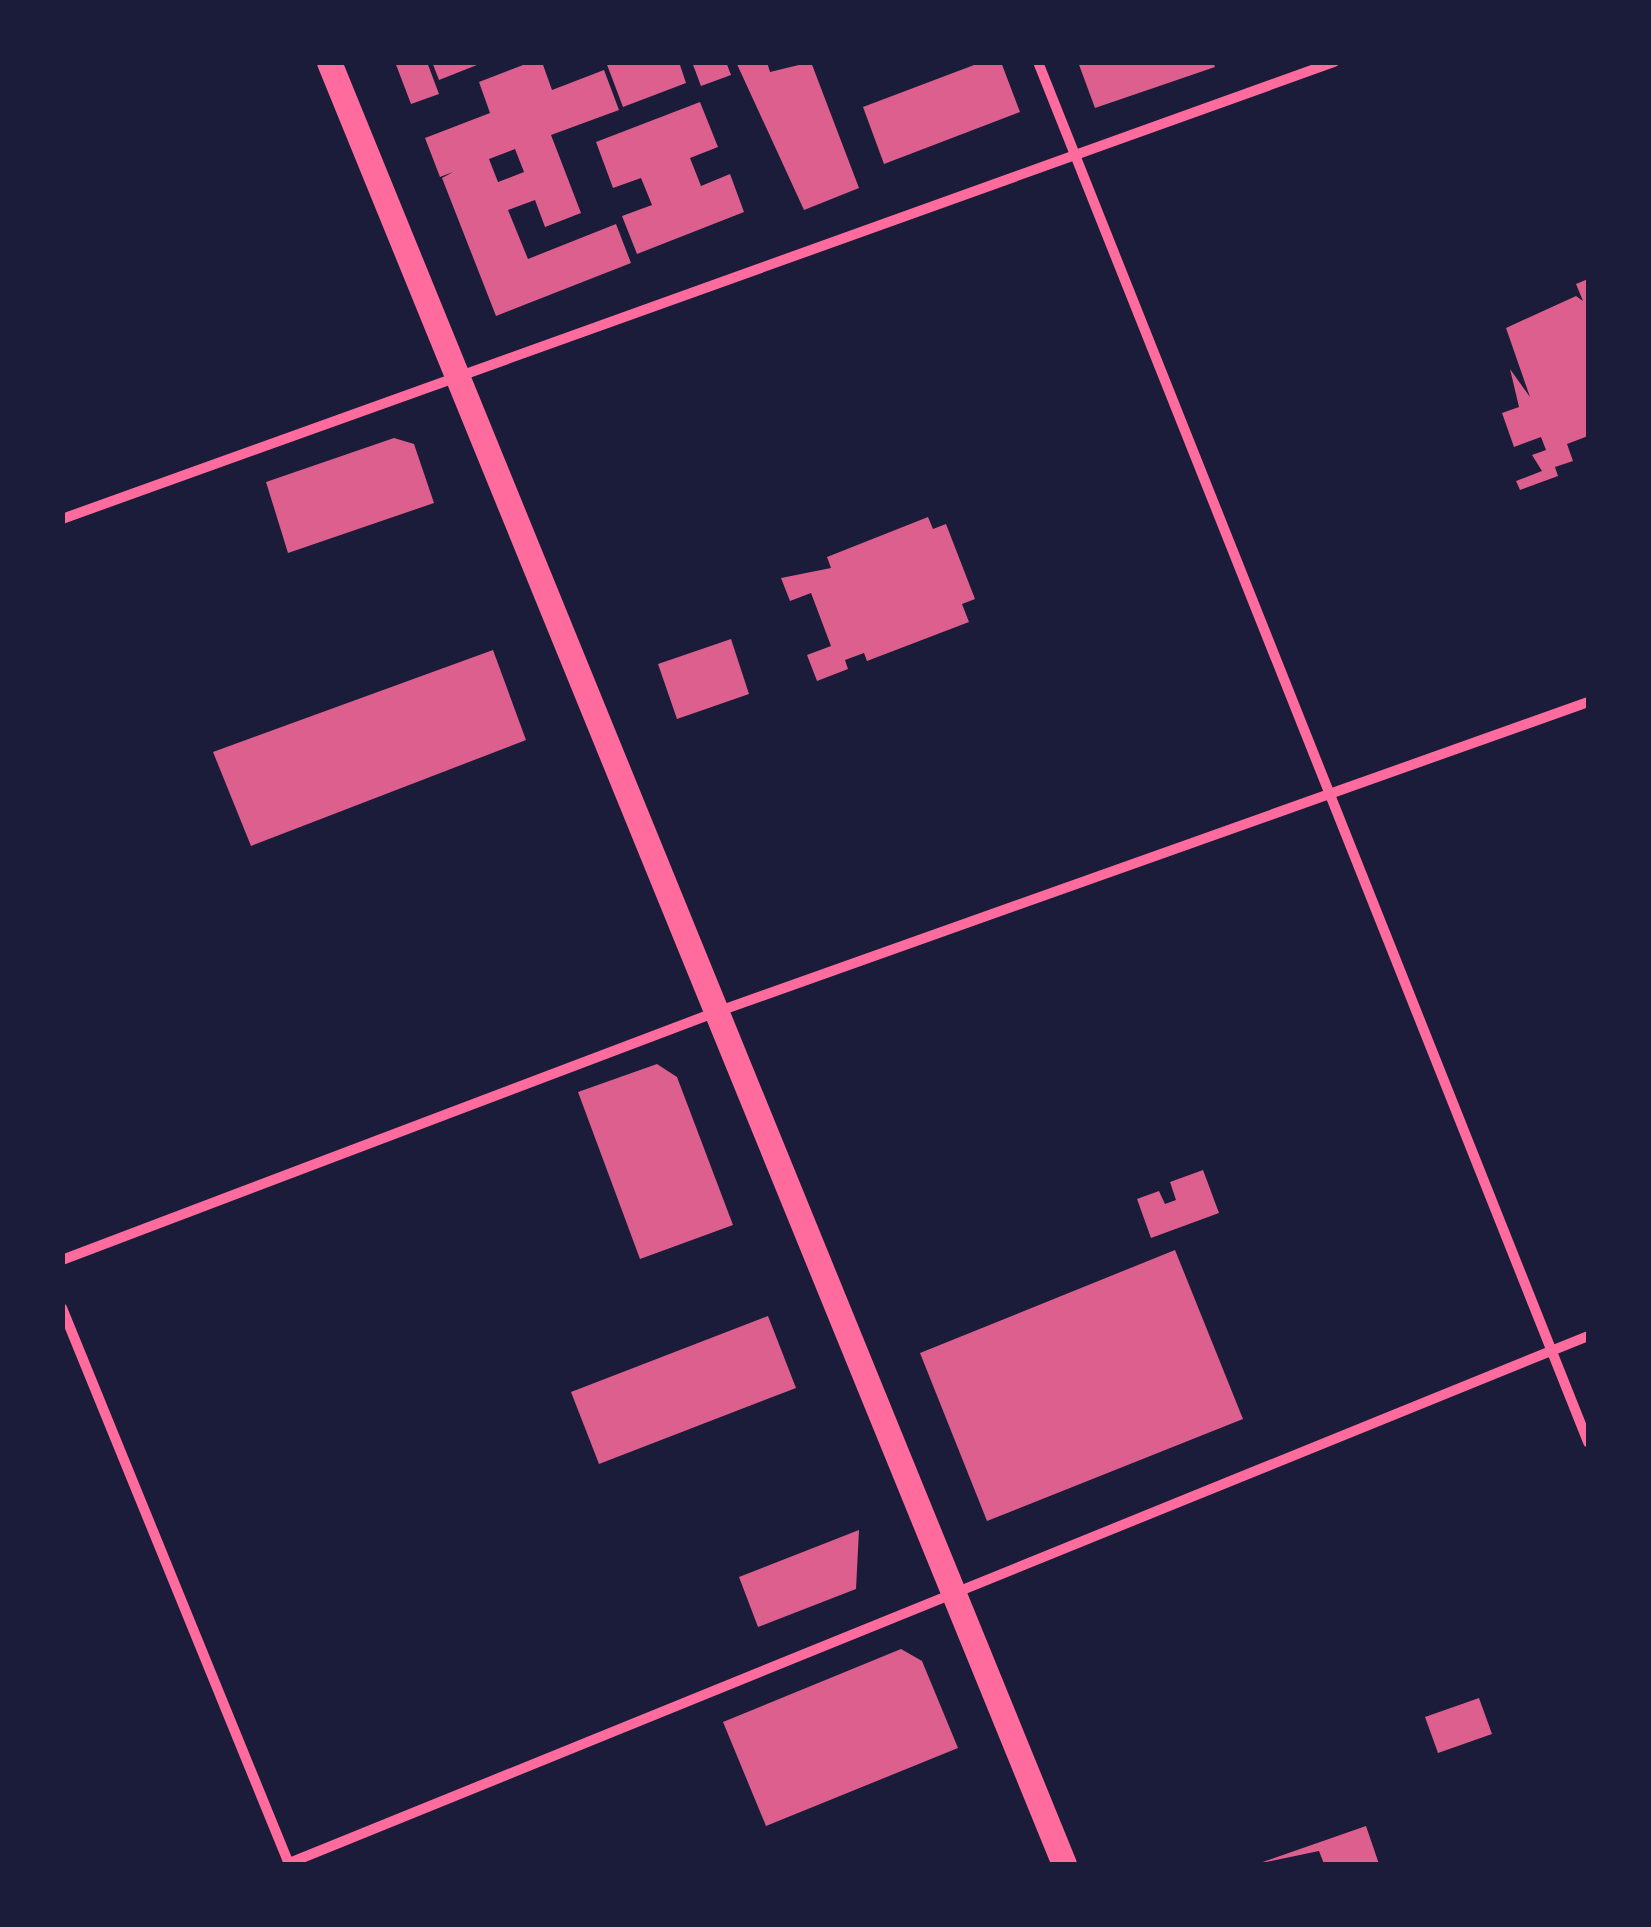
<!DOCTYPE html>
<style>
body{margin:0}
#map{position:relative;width:1651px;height:1927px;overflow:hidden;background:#1b1b3a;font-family:"Varela Round",sans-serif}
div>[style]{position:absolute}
.building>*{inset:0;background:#dd5f8e}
.minor>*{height:10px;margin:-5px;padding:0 5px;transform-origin:5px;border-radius:5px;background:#ff6b9d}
.primary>*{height:25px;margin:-12.5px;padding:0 12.5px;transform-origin:12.5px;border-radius:12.5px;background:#ff6b9d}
span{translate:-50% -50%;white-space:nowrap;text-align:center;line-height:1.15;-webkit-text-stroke:9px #1b1b3a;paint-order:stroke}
.frame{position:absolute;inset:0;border:65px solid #1b1b3a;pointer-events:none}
</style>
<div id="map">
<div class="building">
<i style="clip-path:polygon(395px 62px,427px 62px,439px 94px,411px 104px)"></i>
<i style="clip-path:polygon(432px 62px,481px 62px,482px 63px,439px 80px)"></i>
<i style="clip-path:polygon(evenodd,531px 62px,542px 62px,552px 90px,604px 70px,619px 110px,551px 135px,581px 213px,545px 227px,535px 200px,508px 210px,528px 259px,616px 224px,631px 263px,496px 316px,442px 178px,453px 172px,440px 177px,425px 138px,490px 113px,479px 82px,531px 62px,515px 149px,524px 172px,498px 182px,489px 159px,515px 149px)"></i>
<i style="clip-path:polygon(606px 62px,679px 62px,686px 83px,623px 107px)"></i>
<i style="clip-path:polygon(692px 62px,726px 62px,731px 75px,701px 86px)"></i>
<i style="clip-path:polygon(736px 62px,767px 62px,770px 72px,811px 62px,859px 188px,804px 210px)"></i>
<i style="clip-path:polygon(982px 62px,1001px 62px,1020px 112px,884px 164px,863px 107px)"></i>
<i style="clip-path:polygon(1078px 62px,1213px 62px,1215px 67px,1095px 108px)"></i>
<i style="clip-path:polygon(700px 102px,718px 147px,690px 158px,701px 186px,730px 174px,744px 212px,637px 254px,622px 216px,652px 205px,641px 178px,613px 188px,596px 142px)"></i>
<i style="clip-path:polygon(1588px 279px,1588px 436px,1567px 444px,1573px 461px,1555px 467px,1558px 476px,1520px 490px,1516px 481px,1542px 471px,1532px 455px,1546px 450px,1541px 437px,1514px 447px,1502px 413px,1519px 407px,1510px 369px,1530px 397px,1506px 328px,1576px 296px,1583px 301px,1576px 284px)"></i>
<i style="clip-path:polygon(394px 438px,414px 444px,434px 503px,288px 553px,266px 482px)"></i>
<i style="clip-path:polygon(928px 517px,933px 529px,946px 524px,975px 599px,962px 604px,969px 622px,867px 661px,864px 653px,845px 660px,848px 669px,817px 681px,807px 655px,831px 646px,811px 593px,790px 601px,781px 578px,831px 568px,827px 557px)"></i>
<i style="clip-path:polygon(731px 639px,749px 694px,677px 719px,658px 664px)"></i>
<i style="clip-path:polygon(493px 650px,526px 740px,251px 846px,213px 752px)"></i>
<i style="clip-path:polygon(657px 1064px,677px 1077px,733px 1225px,640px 1259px,578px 1092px)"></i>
<i style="clip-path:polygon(1203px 1170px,1219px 1213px,1151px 1238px,1137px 1199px,1159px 1191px,1165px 1204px,1176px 1200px,1170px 1182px)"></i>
<i style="clip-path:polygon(1175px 1250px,1243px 1419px,987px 1521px,920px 1353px)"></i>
<i style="clip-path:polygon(768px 1316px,796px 1388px,599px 1464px,571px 1392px)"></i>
<i style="clip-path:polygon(859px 1530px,856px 1589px,758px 1627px,739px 1577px)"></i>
<i style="clip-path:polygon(901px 1649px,922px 1661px,958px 1748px,766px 1826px,723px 1722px)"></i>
<i style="clip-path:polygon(1479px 1698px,1492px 1734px,1438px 1753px,1425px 1717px)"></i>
<i style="clip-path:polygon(1366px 1826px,1379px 1864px,1324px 1864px,1319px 1851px,1257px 1864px)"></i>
</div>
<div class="minor">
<i style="left:1038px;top:62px;width:1486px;rotate:68.27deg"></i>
<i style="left:62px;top:519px;width:1352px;rotate:-19.76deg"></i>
<i style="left:62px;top:1260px;width:694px;rotate:-20.76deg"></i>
<i style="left:711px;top:1014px;width:931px;rotate:-19.58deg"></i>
<i style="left:62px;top:1308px;width:601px;rotate:67.79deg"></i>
<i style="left:287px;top:1864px;width:1404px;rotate:-22.09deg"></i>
</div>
<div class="primary">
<i style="left:329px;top:62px;width:1946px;rotate:67.81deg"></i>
</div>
<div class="frame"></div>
</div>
